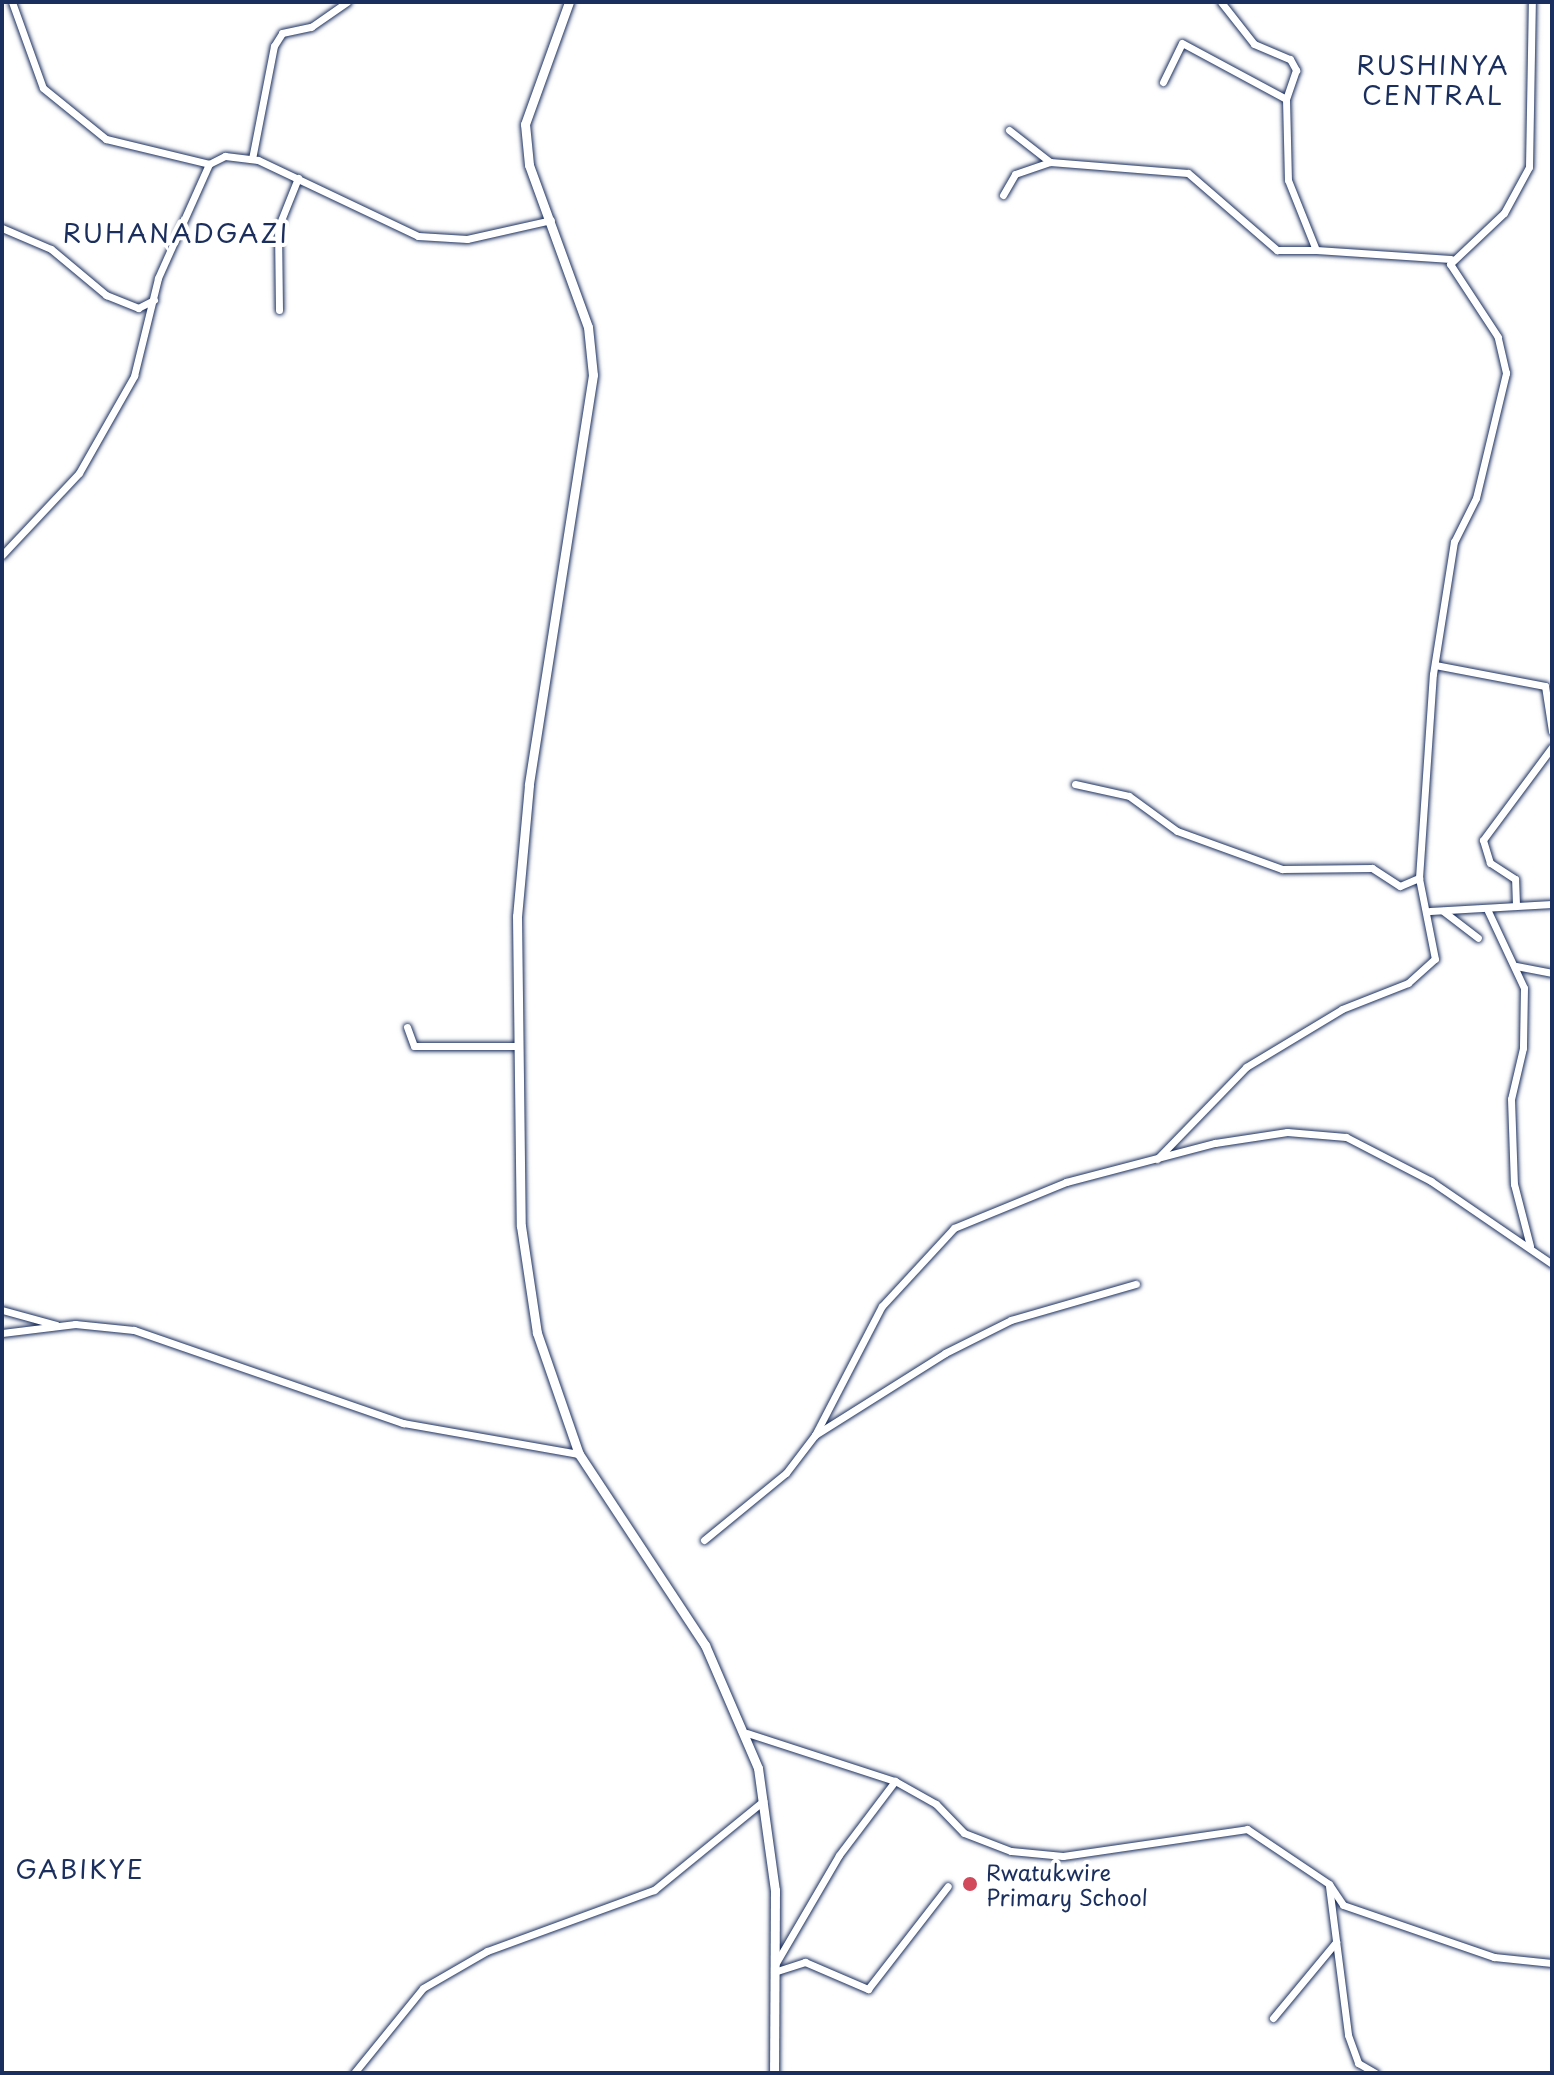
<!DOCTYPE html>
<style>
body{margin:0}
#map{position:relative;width:1554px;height:2075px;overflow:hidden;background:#fff;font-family:"Playpen Sans",sans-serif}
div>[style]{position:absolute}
.roads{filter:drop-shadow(0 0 2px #1b2f5e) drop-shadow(0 0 2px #1b2f5e)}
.minor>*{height:7px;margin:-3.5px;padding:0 3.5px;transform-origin:3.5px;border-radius:3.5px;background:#fff}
.tertiary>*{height:9px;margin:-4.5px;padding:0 4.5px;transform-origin:4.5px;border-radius:4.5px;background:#fff}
.dots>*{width:22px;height:22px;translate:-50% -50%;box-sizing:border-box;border:4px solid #fff;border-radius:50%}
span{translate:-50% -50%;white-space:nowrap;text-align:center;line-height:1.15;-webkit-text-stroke:8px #fff;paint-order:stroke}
.poi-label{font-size:22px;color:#1b2f5e}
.left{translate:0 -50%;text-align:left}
.quarter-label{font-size:26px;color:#1b2f5e;letter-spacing:2px}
.frame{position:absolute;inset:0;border:4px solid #1b2f5e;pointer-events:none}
</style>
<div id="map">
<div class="roads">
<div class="minor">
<i style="left:12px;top:2px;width:91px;rotate:70.2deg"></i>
<i style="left:43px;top:88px;width:81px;rotate:39deg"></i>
<i style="left:106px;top:139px;width:106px;rotate:13.6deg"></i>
<i style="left:209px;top:164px;width:18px;rotate:-27deg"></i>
<i style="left:225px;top:156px;width:33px;rotate:7deg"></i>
<i style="left:258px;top:160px;width:177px;rotate:25.4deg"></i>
<i style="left:418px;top:236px;width:49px;rotate:3.5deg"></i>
<i style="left:467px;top:239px;width:86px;rotate:-12.7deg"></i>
<i style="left:1221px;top:2px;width:53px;rotate:51.8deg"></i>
<i style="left:1254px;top:44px;width:39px;rotate:23deg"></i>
<i style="left:1290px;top:59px;width:13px;rotate:61deg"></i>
<i style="left:1296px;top:70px;width:31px;rotate:109deg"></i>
<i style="left:1286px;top:99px;width:81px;rotate:88.6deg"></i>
<i style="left:1288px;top:180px;width:75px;rotate:68.2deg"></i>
<i style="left:1316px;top:250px;width:135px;rotate:3.8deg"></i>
<i style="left:1163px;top:82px;width:43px;rotate:-64deg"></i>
<i style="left:1182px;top:43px;width:118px;rotate:28.3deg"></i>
<i style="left:1009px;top:130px;width:52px;rotate:38deg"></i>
<i style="left:1050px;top:162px;width:138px;rotate:4.6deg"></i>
<i style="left:1188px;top:173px;width:118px;rotate:40.9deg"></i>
<i style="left:1277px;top:250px;width:39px"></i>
<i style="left:252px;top:159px;width:115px;rotate:-79deg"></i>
<i style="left:274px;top:46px;width:15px;rotate:-58deg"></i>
<i style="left:282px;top:33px;width:30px;rotate:-12deg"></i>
<i style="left:311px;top:27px;width:44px;rotate:-34.8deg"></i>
<i style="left:1003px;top:195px;width:24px;rotate:-60deg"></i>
<i style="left:1015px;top:174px;width:37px;rotate:-19deg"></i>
<i style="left:2px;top:228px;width:53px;rotate:23.2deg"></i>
<i style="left:51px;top:249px;width:72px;rotate:39.9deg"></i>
<i style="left:106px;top:295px;width:35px;rotate:22deg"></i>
<i style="left:138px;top:308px;width:18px;rotate:-27deg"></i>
<i style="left:279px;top:310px;width:82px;rotate:-90.7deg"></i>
<i style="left:278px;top:228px;width:54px;rotate:-68.2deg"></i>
<i style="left:2px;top:555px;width:112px;rotate:-46.8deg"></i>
<i style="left:79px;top:473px;width:112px;rotate:-60.4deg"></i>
<i style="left:134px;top:376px;width:101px;rotate:-76.2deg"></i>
<i style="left:158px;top:278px;width:125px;rotate:-65.9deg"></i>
<i style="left:1435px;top:665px;width:112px;rotate:10.8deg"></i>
<i style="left:1545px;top:686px;width:46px;rotate:81.2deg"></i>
<i style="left:1075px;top:784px;width:55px;rotate:12.5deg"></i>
<i style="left:1129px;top:796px;width:59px;rotate:36.1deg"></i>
<i style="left:1177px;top:831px;width:112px;rotate:19.9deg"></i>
<i style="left:1282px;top:869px;width:90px;rotate:-0.6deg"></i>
<i style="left:1372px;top:868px;width:33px;rotate:33deg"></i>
<i style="left:1400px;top:886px;width:21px;rotate:-23deg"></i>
<i style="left:1516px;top:905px;width:26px;rotate:-92deg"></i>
<i style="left:1515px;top:879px;width:30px;rotate:-147deg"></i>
<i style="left:1490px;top:863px;width:24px;rotate:-107deg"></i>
<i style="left:1483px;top:840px;width:116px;rotate:-53.4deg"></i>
<i style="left:1487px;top:909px;width:87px;rotate:64.9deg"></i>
<i style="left:1524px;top:988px;width:60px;rotate:91deg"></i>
<i style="left:1523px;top:1048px;width:52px;rotate:103.2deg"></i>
<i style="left:1511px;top:1099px;width:85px;rotate:88deg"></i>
<i style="left:1514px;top:1184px;width:64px;rotate:75.5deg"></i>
<i style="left:1430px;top:911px;width:122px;rotate:-3.3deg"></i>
<i style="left:1443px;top:911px;width:44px;rotate:37.6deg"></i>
<i style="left:1516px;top:966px;width:37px;rotate:11deg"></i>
<i style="left:407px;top:1027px;width:20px;rotate:70deg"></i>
<i style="left:414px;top:1046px;width:104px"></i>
<i style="left:1157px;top:1159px;width:128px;rotate:-45.9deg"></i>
<i style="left:1246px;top:1067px;width:112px;rotate:-31.1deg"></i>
<i style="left:1342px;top:1009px;width:71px;rotate:-21.5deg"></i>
<i style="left:1408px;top:983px;width:36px;rotate:-42deg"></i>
<i style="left:1435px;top:959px;width:83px;rotate:-101.2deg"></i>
<i style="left:1419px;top:878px;width:204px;rotate:-86.1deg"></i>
<i style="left:1433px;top:674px;width:134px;rotate:-81deg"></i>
<i style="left:1454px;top:542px;width:49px;rotate:-63.4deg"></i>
<i style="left:1476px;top:498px;width:129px;rotate:-76.5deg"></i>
<i style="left:1506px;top:373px;width:37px;rotate:-103deg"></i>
<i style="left:1498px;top:337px;width:87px;rotate:-123.3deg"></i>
<i style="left:1450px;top:264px;width:74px;rotate:-43.4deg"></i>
<i style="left:1504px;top:213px;width:52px;rotate:-61.5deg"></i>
<i style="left:1529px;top:167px;width:165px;rotate:-89deg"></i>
<i style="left:2px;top:1310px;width:56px;rotate:15.5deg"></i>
<i style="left:2px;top:1333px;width:74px;rotate:-7deg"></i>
<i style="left:75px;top:1324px;width:59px;rotate:5.8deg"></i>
<i style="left:134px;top:1330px;width:285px;rotate:19.1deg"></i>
<i style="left:403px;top:1423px;width:179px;rotate:10deg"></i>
<i style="left:815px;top:1435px;width:145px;rotate:-62.6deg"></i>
<i style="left:882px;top:1306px;width:106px;rotate:-47.3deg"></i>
<i style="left:954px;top:1228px;width:121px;rotate:-22.3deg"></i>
<i style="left:1066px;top:1182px;width:154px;rotate:-14.7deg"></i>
<i style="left:1215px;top:1143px;width:73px;rotate:-8.7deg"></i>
<i style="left:1287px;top:1132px;width:59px;rotate:4.8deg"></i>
<i style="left:1346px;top:1137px;width:96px;rotate:27.4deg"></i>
<i style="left:1431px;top:1181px;width:147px;rotate:34.4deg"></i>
<i style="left:704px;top:1540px;width:106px;rotate:-39.3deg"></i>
<i style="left:786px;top:1473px;width:48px;rotate:-52.7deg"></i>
<i style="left:815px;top:1435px;width:154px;rotate:-32.2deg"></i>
<i style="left:945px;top:1353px;width:74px;rotate:-26.6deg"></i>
<i style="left:1011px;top:1320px;width:130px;rotate:-16.1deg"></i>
<i style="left:747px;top:1733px;width:156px;rotate:18deg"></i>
<i style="left:895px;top:1781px;width:47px;rotate:29.3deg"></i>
<i style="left:936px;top:1804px;width:40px;rotate:46deg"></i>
<i style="left:964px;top:1833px;width:50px;rotate:21deg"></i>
<i style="left:1011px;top:1851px;width:52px;rotate:5.5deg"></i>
<i style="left:1063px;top:1856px;width:186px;rotate:-8.3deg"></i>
<i style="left:1247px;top:1829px;width:99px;rotate:33.9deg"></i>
<i style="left:1329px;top:1884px;width:25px;rotate:56deg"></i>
<i style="left:1343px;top:1905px;width:160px;rotate:19deg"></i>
<i style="left:1494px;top:1957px;width:58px;rotate:5.9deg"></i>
<i style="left:1329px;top:1886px;width:150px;rotate:82.7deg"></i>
<i style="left:1348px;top:2035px;width:30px;rotate:70deg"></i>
<i style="left:1358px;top:2063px;width:20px;rotate:30deg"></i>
<i style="left:776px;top:1963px;width:125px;rotate:-59.7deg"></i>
<i style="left:839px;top:1855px;width:93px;rotate:-52.9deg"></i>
<i style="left:774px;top:1972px;width:33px;rotate:-18deg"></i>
<i style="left:805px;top:1962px;width:69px;rotate:23.2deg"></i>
<i style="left:868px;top:1989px;width:130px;rotate:-52.2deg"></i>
<i style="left:1273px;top:2018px;width:99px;rotate:-50.3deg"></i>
<i style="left:354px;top:2073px;width:109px;rotate:-50.9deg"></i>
<i style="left:423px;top:1988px;width:74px;rotate:-30deg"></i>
<i style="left:487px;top:1951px;width:178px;rotate:-20.1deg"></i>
<i style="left:654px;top:1890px;width:141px;rotate:-39.2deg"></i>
</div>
<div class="tertiary">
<i style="left:569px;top:2px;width:130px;rotate:109.8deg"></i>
<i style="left:525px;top:124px;width:41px;rotate:84.4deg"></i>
<i style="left:529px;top:165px;width:172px;rotate:70deg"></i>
<i style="left:588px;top:327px;width:48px;rotate:84.1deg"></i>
<i style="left:593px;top:375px;width:415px;rotate:98.9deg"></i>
<i style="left:529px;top:785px;width:132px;rotate:95.2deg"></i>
<i style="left:517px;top:916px;width:310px;rotate:89.3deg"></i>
<i style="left:521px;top:1226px;width:108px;rotate:81.5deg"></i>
<i style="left:537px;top:1333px;width:128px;rotate:70.9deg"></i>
<i style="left:579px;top:1454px;width:229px;rotate:56.6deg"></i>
<i style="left:705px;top:1645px;width:134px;rotate:66.7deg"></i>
<i style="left:758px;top:1768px;width:123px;rotate:82.1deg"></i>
<i style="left:775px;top:1890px;width:183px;rotate:90.3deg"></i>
</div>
</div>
<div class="dots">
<i style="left:970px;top:1884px;background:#d1495b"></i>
</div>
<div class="poi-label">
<span class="left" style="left:986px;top:1884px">Rwatukwire<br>Primary School</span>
</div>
<div class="quarter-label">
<span style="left:1433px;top:80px">RUSHINYA<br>CENTRAL</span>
<span style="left:176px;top:233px">RUHANADGAZI</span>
<span style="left:80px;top:1869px">GABIKYE</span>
</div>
<div class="frame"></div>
</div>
